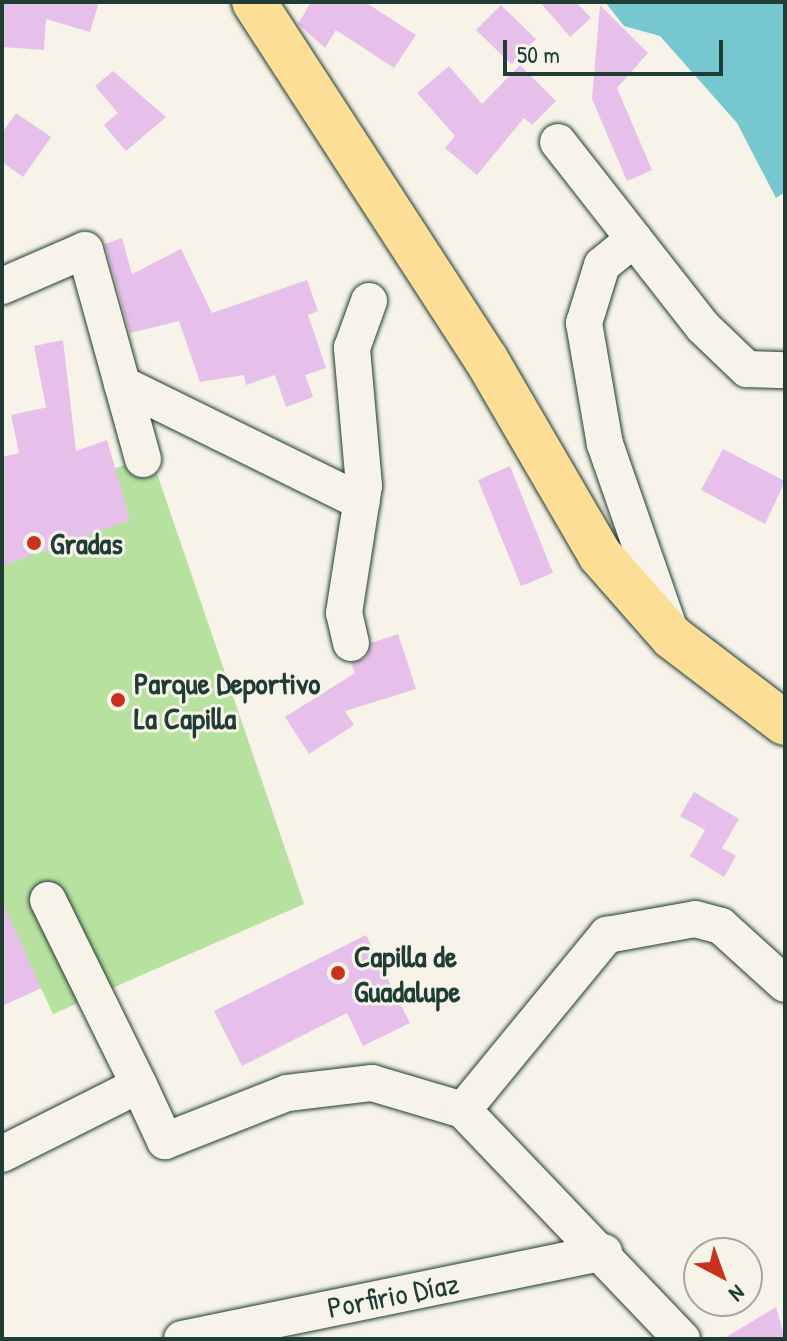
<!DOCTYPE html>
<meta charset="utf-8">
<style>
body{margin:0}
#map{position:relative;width:787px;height:1341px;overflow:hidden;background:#f7f3e8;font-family:"Patrick Hand",sans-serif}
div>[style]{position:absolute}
.green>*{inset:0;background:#b7e19f}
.water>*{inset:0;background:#77c7d0}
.building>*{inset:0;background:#e6c0ea}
.roads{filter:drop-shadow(0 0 2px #1f3d34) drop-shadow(0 0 2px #1f3d34)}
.minor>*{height:36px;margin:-18px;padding:0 18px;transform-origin:18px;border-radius:18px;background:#f7f3e8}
.major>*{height:44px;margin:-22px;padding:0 22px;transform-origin:22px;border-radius:22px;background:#fdde96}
.dots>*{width:22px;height:22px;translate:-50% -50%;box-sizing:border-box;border:4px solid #f7f3e8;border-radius:50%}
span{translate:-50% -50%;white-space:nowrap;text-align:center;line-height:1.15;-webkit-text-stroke:6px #f7f3e8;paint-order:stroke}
.poi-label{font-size:30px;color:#1f3d34;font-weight:700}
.left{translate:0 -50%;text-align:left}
.street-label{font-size:30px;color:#1f3d34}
.frame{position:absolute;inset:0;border:4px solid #1f3d34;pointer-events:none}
.north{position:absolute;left:683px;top:1237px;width:80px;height:80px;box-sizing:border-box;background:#f7f3e8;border:2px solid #a1aaa0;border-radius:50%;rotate:139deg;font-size:22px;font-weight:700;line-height:32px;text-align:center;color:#1f3d34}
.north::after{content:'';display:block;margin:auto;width:28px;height:36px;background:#c8321e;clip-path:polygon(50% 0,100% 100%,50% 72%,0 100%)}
.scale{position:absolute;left:503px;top:40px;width:220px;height:36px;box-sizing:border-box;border:4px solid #1f3d34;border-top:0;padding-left:10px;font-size:24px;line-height:28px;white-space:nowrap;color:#1f3d34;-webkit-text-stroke:6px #f7f3e8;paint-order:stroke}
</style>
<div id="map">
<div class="green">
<i style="clip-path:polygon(151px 456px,304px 904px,53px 1014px,41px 988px,2px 1006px,2px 507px)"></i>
</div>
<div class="water">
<i style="clip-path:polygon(605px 2px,785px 2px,785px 192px,776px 198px,737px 123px,660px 36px,624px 26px)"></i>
</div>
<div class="building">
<i style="clip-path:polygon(2px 2px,99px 2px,90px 32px,46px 19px,44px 50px,2px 47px)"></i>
<i style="clip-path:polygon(311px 2px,365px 2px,416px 35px,394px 68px,336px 30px,325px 48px,298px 24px)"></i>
<i style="clip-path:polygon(540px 2px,576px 2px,591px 18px,570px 37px)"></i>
<i style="clip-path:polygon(501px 5px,536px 39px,511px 64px,476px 30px)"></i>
<i style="clip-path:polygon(600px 5px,648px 53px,617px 88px,652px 170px,627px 181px,592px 99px)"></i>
<i style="clip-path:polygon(520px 65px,556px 101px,532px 125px,524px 118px,477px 175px,445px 148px,455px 136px,417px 93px,449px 66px,482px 104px)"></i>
<i style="clip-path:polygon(113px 71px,166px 117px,126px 151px,104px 125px,118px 113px,95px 86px)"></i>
<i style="clip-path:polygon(16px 113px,51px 137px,23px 177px,2px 162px,2px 133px)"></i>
<i style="clip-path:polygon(122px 238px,132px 274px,181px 249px,212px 313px,307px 280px,318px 311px,308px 315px,326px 368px,305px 375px,313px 397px,286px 407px,275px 375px,246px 385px,244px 375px,200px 382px,179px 321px,130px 333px,105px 244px)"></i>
<i style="clip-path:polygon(63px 340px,76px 451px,107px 440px,130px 520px,2px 566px,2px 457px,19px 453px,11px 415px,53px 406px,46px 407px,34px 346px)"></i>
<i style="clip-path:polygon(723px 449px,785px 481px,765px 524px,701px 490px)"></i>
<i style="clip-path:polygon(510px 466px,553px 573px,521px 586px,478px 480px)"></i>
<i style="clip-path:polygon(398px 634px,416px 689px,345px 711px,354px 725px,309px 754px,285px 717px,355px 673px,351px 663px,366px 658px,371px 643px)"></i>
<i style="clip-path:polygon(694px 792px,739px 819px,722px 848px,736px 856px,724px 877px,690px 856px,705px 830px,680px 816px)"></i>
<i style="clip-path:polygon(2px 900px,41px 988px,2px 1006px)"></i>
<i style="clip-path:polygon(366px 935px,410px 1023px,363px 1046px,347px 1013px,242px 1066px,214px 1011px)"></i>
<i style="clip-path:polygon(776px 1307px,785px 1339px,723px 1339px)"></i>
</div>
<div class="roads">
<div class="minor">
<i style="left:558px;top:142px;width:123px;rotate:51.9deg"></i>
<i style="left:634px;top:239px;width:41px;rotate:140.9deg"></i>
<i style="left:602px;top:265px;width:61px;rotate:107.2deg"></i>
<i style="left:584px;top:323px;width:123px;rotate:80.2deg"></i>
<i style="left:605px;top:444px;width:195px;rotate:70.8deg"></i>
<i style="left:634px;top:239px;width:112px;rotate:51.9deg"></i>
<i style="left:703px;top:327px;width:61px;rotate:43.7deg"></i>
<i style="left:747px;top:369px;width:38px;rotate:2deg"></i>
<i style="left:2px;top:286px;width:90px;rotate:-23.4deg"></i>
<i style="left:85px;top:250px;width:217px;rotate:74.5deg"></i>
<i style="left:122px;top:384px;width:267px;rotate:26.2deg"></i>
<i style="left:351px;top:643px;width:31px;rotate:-103deg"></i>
<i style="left:344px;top:613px;width:129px;rotate:-81.1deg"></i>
<i style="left:364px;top:486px;width:139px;rotate:-95deg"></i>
<i style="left:352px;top:348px;width:50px;rotate:-70.1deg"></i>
<i style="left:48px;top:900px;width:206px;rotate:63.8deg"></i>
<i style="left:463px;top:1110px;width:227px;rotate:-50.6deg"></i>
<i style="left:607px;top:935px;width:89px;rotate:-10.3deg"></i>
<i style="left:695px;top:919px;width:27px;rotate:15deg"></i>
<i style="left:721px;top:926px;width:86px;rotate:42.2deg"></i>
<i style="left:2px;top:1154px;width:153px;rotate:-26.7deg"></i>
<i style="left:139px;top:1085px;width:62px;rotate:65.1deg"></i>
<i style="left:165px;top:1141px;width:131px;rotate:-21.5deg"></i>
<i style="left:287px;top:1093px;width:86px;rotate:-6.7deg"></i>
<i style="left:372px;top:1083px;width:95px;rotate:16.5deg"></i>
<i style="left:463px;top:1110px;width:317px;rotate:46.3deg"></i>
<i style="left:182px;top:1339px;width:431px;rotate:-11.6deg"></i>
</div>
<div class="major">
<i style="left:254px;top:2px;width:426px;rotate:57deg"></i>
<i style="left:486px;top:359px;width:227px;rotate:59.8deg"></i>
<i style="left:600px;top:555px;width:109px;rotate:48.7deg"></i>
<i style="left:672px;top:637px;width:142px;rotate:37.3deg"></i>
</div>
</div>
<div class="dots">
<i style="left:34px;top:543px;background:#c8321e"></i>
<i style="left:118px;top:700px;background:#c8321e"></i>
<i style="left:338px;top:973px;background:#c8321e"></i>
</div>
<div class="poi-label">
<span class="left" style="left:50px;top:543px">Gradas</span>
<span class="left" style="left:134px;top:700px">Parque Deportivo<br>La Capilla</span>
<span class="left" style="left:354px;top:973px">Capilla de<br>Guadalupe</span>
</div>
<div class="street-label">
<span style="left:393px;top:1295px;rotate:-11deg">Porfirio Díaz</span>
</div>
<div class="frame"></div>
<div class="north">N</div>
<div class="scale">50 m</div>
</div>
